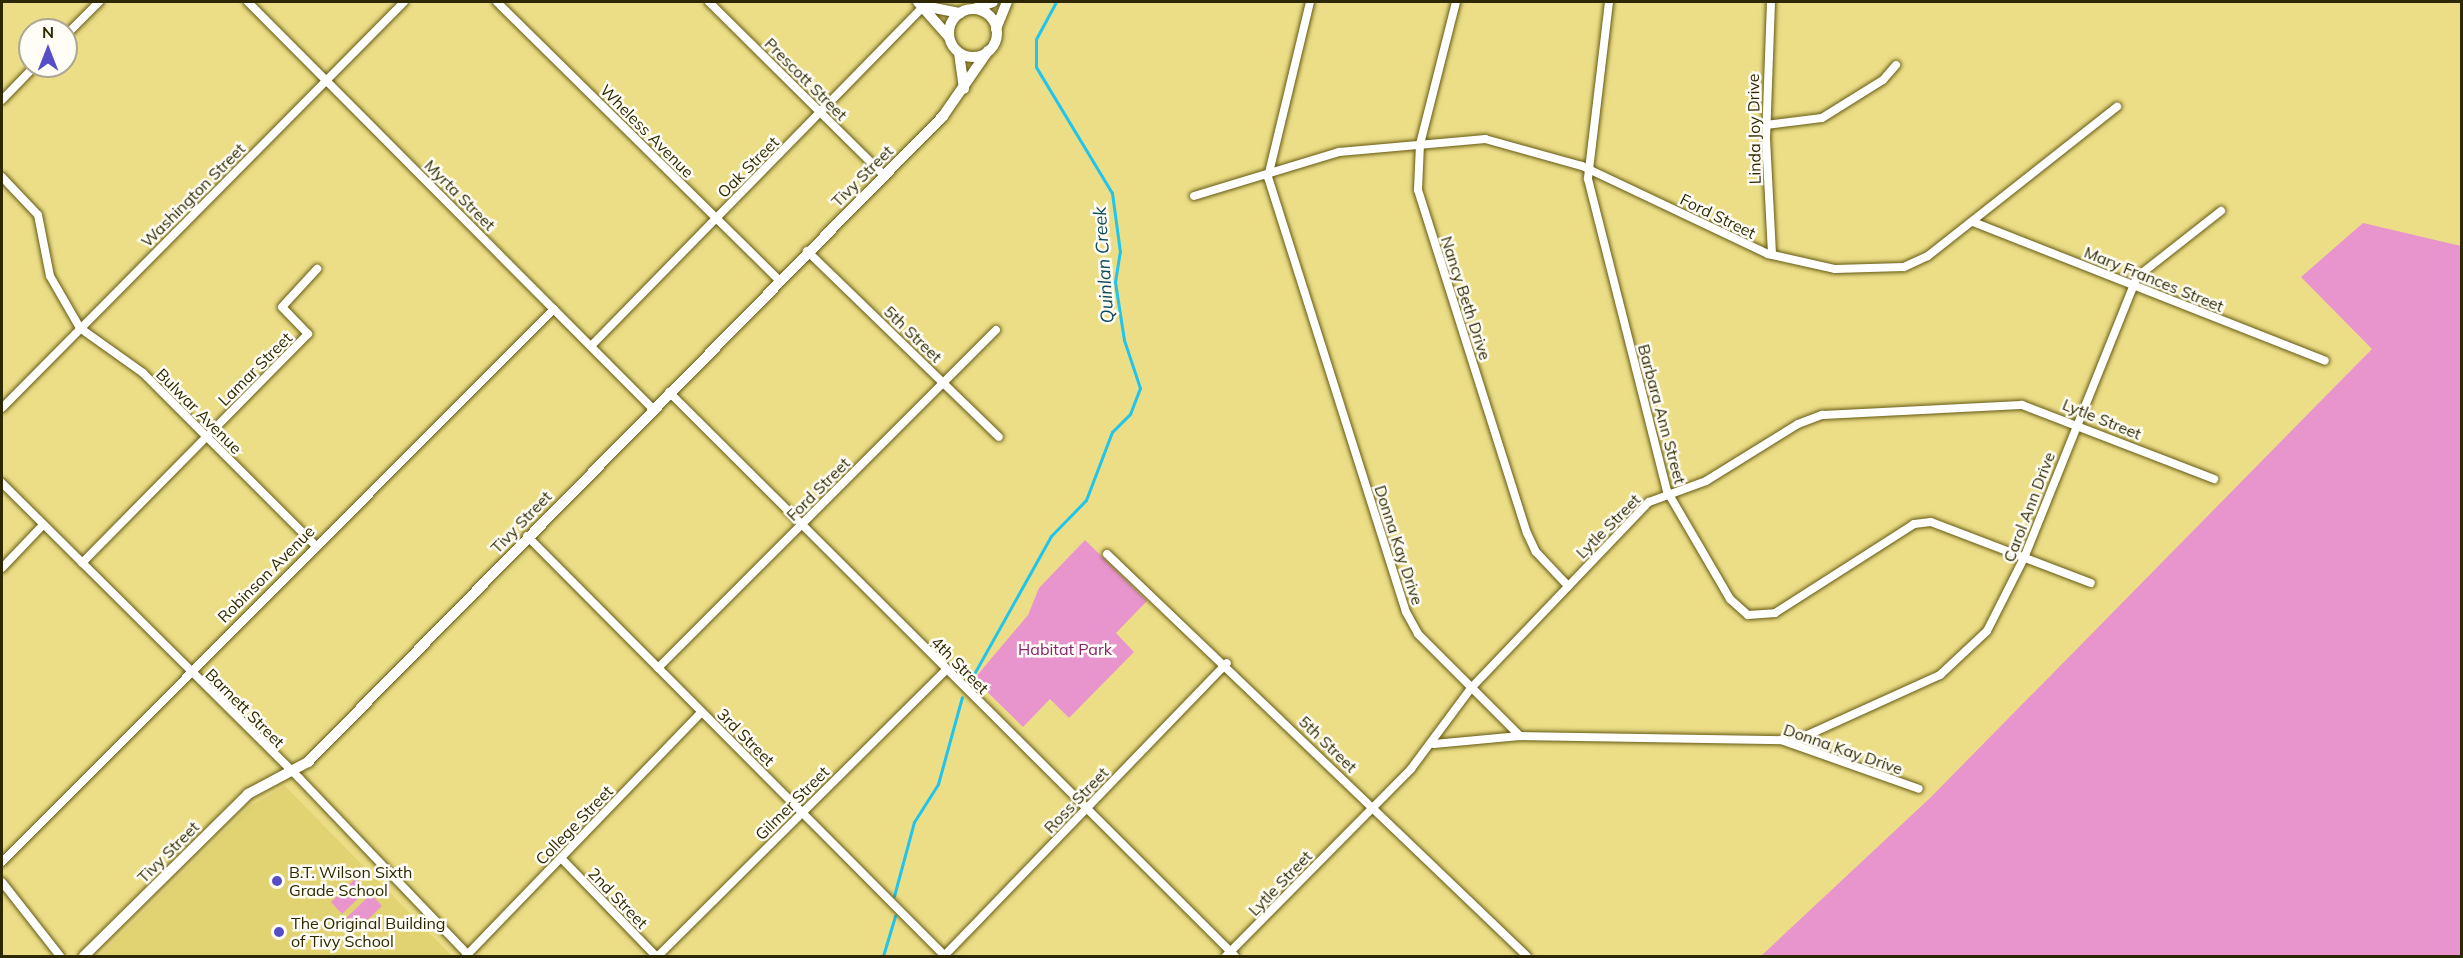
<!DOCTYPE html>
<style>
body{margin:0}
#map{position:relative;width:2463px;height:958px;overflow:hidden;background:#ecde87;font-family:Mulish,sans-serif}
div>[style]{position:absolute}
.built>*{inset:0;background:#e2d372}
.green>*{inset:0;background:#e995cd}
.stream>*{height:3px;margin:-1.5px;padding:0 1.5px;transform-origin:1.5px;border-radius:1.5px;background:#20c5ed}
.roads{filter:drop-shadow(0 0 2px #645a13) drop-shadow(0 0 2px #645a13)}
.street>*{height:8px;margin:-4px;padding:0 4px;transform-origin:4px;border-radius:4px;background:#fff}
.secondary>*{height:10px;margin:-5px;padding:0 5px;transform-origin:5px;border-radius:5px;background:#fff}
.secondary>.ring{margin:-5px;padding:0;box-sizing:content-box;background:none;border:10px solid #fff;border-radius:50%}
.dots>*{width:16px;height:16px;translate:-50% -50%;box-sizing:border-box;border:3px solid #fffdf5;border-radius:50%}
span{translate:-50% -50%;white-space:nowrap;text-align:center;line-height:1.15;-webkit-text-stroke:5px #fffdf5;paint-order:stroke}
.street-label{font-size:16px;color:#2d2702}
.park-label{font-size:16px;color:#8b2170}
.poi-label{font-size:16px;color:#2d2702}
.left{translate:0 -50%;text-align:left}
.water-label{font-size:18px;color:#0b4c5c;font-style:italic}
.frame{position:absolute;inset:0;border:3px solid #2d2702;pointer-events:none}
.north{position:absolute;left:18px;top:18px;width:60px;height:60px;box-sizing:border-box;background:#fffdf5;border:2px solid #aba794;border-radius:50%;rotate:0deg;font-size:16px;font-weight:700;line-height:24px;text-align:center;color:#2d2702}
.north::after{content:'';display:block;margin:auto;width:21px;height:27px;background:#554ec6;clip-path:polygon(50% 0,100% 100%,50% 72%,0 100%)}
</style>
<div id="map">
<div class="built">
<i style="clip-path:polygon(285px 786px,452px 956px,99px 956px,250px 806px)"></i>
</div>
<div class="green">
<i style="clip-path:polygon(2363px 223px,2461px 246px,2461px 956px,1761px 956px,1930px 798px,2372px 349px,2301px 277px)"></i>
<i style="clip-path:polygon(1085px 540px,1147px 601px,1116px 633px,1134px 652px,1069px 718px,1050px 699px,1023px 727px,974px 679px,1028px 615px,1039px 588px)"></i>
<i style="clip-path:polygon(356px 878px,367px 890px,342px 914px,331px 902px)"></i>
<i style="clip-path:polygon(371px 894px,382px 906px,357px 930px,346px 918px)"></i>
</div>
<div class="stream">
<i style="left:970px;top:681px;width:166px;rotate:-60.8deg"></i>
<i style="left:1051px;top:536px;width:50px;rotate:-45.8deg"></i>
<i style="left:1086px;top:500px;width:73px;rotate:-69.1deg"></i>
<i style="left:1112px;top:432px;width:25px;rotate:-45deg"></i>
<i style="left:1130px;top:414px;width:28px;rotate:-69deg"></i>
<i style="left:1140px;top:388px;width:51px;rotate:-108.4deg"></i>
<i style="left:1124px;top:340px;width:59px;rotate:-98.8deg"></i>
<i style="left:1115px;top:282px;width:30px;rotate:-81deg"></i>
<i style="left:1120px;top:252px;width:60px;rotate:-97.7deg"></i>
<i style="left:1112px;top:193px;width:147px;rotate:-121.1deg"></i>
<i style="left:1036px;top:67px;width:28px;rotate:-90deg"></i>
<i style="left:1036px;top:39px;width:42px;rotate:-61.6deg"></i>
<i style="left:894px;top:896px;width:77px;rotate:-74.9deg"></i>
<i style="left:914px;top:822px;width:45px;rotate:-57.7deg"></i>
<i style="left:938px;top:784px;width:90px;rotate:-74.6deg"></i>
<i style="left:883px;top:956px;width:42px;rotate:-73.3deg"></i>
</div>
<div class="roads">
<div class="street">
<i style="left:248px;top:2px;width:573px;rotate:45.14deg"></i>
<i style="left:497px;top:2px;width:396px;rotate:44.6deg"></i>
<i style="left:709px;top:2px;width:246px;rotate:44.7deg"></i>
<i style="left:1310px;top:2px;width:180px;rotate:103.5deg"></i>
<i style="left:1268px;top:177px;width:456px;rotate:72.4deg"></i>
<i style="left:1406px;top:612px;width:25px;rotate:61deg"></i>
<i style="left:1418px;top:634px;width:144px;rotate:45deg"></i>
<i style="left:1520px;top:736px;width:261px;rotate:0.9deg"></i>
<i style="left:1781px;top:740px;width:146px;rotate:19.5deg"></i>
<i style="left:1456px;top:2px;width:146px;rotate:104.2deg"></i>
<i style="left:1420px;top:144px;width:46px;rotate:92.5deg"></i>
<i style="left:1418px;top:190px;width:360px;rotate:72.4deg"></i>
<i style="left:1527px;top:533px;width:21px;rotate:65deg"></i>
<i style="left:1536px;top:552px;width:47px;rotate:46.7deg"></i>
<i style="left:1609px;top:2px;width:178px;rotate:96.8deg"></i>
<i style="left:1588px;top:179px;width:322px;rotate:75.8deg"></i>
<i style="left:1667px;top:491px;width:125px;rotate:59.7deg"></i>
<i style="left:1730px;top:599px;width:24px;rotate:42deg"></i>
<i style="left:1748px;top:615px;width:27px;rotate:-4deg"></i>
<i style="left:1775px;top:613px;width:165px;rotate:-32.6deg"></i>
<i style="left:1914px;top:524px;width:17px;rotate:-7deg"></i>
<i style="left:1931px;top:522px;width:171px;rotate:20.9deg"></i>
<i style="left:1771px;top:2px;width:137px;rotate:92.1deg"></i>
<i style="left:1766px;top:139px;width:116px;rotate:87deg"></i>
<i style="left:66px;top:35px;width:47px;rotate:-45deg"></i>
<i style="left:2px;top:100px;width:47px;rotate:-45.9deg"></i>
<i style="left:1766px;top:125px;width:56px;rotate:-7.1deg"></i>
<i style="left:1822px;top:118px;width:72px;rotate:-31.9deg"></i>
<i style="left:1883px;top:80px;width:20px;rotate:-49deg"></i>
<i style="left:2px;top:177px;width:52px;rotate:46.5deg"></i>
<i style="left:38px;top:215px;width:62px;rotate:78.9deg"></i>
<i style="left:50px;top:276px;width:60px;rotate:60deg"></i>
<i style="left:80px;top:328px;width:77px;rotate:35.5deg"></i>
<i style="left:143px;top:373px;width:242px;rotate:45deg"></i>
<i style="left:1194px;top:196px;width:152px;rotate:-16.9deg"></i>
<i style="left:1339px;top:152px;width:147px;rotate:-5.1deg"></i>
<i style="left:1485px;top:139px;width:101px;rotate:15.6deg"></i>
<i style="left:1582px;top:166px;width:206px;rotate:25.3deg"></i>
<i style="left:1768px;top:254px;width:69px;rotate:12.6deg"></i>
<i style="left:1835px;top:269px;width:69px;rotate:-1.7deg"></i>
<i style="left:1904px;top:267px;width:26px;rotate:-25deg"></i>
<i style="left:1928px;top:256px;width:241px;rotate:-38.3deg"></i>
<i style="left:1973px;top:222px;width:378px;rotate:21.5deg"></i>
<i style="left:807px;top:251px;width:267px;rotate:44.1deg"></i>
<i style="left:591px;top:346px;width:476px;rotate:-45.6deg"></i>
<i style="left:669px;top:392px;width:799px;rotate:44.9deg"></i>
<i style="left:2px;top:408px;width:571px;rotate:-45.28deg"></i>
<i style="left:2px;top:483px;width:420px;rotate:44.8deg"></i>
<i style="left:300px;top:779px;width:242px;rotate:46.3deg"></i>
<i style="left:527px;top:536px;width:593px;rotate:45.14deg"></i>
<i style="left:1107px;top:554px;width:581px;rotate:43.75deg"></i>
<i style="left:82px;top:563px;width:322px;rotate:-45.4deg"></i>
<i style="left:308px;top:334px;width:37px;rotate:-134deg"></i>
<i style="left:282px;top:307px;width:52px;rotate:-47.4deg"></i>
<i style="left:2px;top:568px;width:59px;rotate:-46.4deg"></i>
<i style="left:658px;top:668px;width:478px;rotate:-45deg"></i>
<i style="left:1790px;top:743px;width:165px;rotate:-24.4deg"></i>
<i style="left:1940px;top:675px;width:64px;rotate:-43.1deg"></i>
<i style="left:1987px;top:631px;width:82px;rotate:-63.1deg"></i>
<i style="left:2024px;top:558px;width:303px;rotate:-68.1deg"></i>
<i style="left:2137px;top:277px;width:107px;rotate:-38.2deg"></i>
<i style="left:1434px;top:744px;width:86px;rotate:-5.3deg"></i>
<i style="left:561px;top:858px;width:136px;rotate:45.9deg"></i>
<i style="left:2px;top:862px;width:781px;rotate:-45.05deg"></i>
<i style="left:2px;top:882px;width:94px;rotate:51.9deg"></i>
<i style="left:466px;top:956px;width:339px;rotate:-46deg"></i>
<i style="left:658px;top:956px;width:406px;rotate:-44.8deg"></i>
<i style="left:944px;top:956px;width:407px;rotate:-46deg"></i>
<i style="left:1226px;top:956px;width:263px;rotate:-45.3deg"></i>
<i style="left:1411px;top:769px;width:102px;rotate:-53.4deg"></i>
<i style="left:1472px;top:687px;width:256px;rotate:-46.3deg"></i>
<i style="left:1649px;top:502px;width:61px;rotate:-20.2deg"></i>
<i style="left:1706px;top:481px;width:108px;rotate:-31.8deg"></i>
<i style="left:1798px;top:424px;width:26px;rotate:-21deg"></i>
<i style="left:1822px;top:415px;width:200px;rotate:-2.9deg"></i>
<i style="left:2022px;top:405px;width:206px;rotate:21.1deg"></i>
</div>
<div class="secondary">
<i style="left:918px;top:2px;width:47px;rotate:48.5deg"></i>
<i style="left:924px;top:6px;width:37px;rotate:11deg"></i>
<i style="left:974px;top:9px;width:20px;rotate:-20deg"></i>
<i class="ring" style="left:949px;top:9px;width:38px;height:38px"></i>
<i style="left:996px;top:29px;width:29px;rotate:-68deg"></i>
<i style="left:959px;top:53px;width:36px;rotate:82deg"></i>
<i style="left:84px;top:956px;width:231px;rotate:-44.6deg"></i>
<i style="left:248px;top:794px;width:68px;rotate:-28.1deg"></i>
<i style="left:308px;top:762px;width:906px;rotate:-45.49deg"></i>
<i style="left:943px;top:116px;width:79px;rotate:-55.3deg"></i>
</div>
</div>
<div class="dots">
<i style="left:277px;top:881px;background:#554ec6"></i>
<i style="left:279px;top:932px;background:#554ec6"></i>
</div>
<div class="street-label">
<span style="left:806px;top:79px;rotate:45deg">Prescott Street</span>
<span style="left:1754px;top:129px;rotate:-91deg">Linda Joy Drive</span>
<span style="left:647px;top:131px;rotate:45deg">Wheless Avenue</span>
<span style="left:748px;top:167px;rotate:-45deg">Oak Street</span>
<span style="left:862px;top:176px;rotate:-45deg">Tivy Street</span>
<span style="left:193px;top:195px;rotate:-45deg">Washington Street</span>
<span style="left:460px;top:195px;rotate:45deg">Myrta Street</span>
<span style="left:1718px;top:216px;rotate:26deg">Ford Street</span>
<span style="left:2154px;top:279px;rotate:22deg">Mary Frances Street</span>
<span style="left:1466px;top:298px;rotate:72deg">Nancy Beth Drive</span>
<span style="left:913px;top:334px;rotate:44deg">5th Street</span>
<span style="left:255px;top:369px;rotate:-45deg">Lamar Street</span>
<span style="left:199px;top:411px;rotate:45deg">Bulwar Avenue</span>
<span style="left:1662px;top:414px;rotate:75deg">Barbara Ann Street</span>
<span style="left:2102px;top:419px;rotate:22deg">Lytle Street</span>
<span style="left:818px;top:489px;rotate:-45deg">Ford Street</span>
<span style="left:2029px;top:507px;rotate:-69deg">Carol Ann Drive</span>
<span style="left:521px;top:522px;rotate:-46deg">Tivy Street</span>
<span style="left:1608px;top:526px;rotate:-45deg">Lytle Street</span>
<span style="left:1399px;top:545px;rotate:72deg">Donna Kay Drive</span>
<span style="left:266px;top:574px;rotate:-45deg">Robinson Avenue</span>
<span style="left:960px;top:665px;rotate:45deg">4th Street</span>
<span style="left:245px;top:708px;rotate:45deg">Barnett Street</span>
<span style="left:746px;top:737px;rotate:45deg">3rd Street</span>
<span style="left:1328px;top:744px;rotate:44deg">5th Street</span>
<span style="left:1843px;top:749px;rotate:19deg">Donna Kay Drive</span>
<span style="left:1076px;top:800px;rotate:-46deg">Ross Street</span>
<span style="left:792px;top:803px;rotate:-45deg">Gilmer Street</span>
<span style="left:574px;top:825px;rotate:-46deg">College Street</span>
<span style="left:168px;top:852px;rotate:-45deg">Tivy Street</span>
<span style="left:1280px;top:883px;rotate:-46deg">Lytle Street</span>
<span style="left:618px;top:898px;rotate:46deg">2nd Street</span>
</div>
<div class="park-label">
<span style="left:1065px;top:649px">Habitat Park</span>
</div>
<div class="poi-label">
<span class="left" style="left:289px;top:881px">B.T. Wilson Sixth<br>Grade School</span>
<span class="left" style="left:291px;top:932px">The Original Building<br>of Tivy School</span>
</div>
<div class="water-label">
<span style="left:1104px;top:265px;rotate:-94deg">Quinlan Creek</span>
</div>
<div class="frame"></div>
<div class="north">N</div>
</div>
